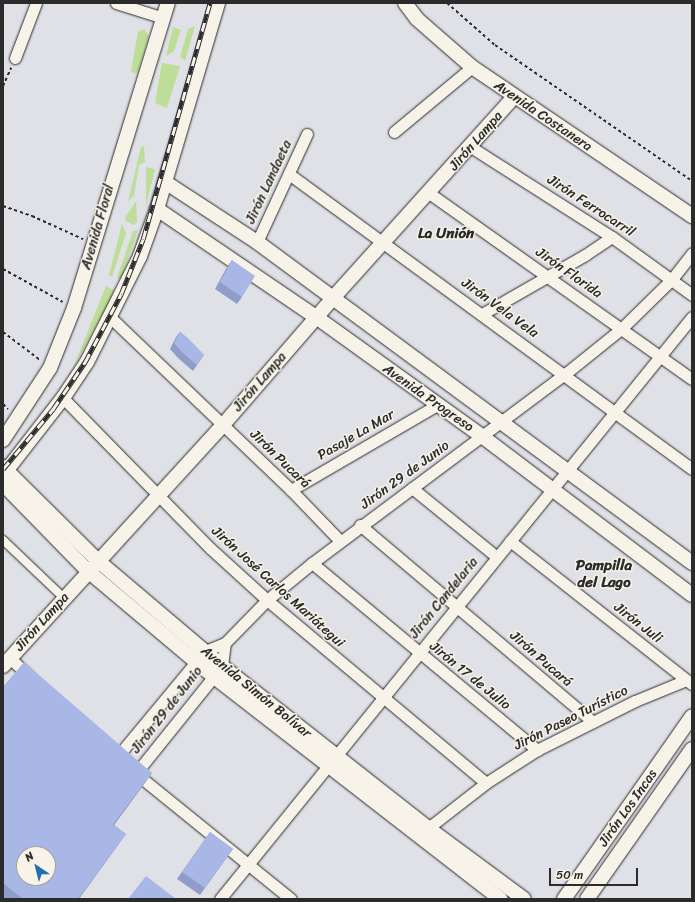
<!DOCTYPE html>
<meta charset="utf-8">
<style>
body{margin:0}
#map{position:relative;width:695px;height:902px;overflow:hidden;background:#dfe1e7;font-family:Sriracha,sans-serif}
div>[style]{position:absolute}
.green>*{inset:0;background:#bcde98}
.path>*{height:2px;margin-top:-1px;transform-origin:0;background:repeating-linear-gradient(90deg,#2b2b2b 0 3px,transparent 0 6px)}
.roads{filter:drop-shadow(0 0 1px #2b2b2b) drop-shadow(0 0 1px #2b2b2b)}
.pedestrian>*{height:8px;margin:-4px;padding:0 4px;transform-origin:4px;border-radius:4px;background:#f7f3e8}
.minor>*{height:11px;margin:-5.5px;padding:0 5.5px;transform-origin:5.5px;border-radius:5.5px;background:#f7f3e8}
.tertiary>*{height:14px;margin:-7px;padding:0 7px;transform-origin:7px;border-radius:7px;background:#f7f3e8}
.rail>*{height:4.5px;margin-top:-2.25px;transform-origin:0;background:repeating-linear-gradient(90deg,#f7f3e8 0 9px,#2b2b2b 0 18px);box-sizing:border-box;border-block:1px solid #2b2b2b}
.wall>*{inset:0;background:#909dc6}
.shaded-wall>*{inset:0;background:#7680a1}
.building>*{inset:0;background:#a8b7e6}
span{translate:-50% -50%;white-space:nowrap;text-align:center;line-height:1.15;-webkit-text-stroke:3px #f7f3e8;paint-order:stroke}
.street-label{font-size:14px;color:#2b2b2b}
.neighbourhood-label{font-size:15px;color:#2b2b2b;font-weight:700}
.frame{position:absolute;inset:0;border:4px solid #2b2b2b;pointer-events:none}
.north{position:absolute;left:16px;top:846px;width:40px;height:40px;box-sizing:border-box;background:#f7f3e8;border:1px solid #a5a39c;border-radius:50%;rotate:325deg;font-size:11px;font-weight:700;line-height:16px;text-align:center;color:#2b2b2b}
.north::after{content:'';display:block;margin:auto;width:14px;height:18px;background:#1f6fb2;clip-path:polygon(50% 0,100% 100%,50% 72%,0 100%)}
.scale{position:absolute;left:549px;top:868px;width:89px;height:18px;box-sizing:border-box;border:2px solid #2b2b2b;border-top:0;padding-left:5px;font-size:12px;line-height:14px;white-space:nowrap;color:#2b2b2b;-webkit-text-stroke:3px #f7f3e8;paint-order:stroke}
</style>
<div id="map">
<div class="green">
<i style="clip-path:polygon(195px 26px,185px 61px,180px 57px,188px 29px)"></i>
<i style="clip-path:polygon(173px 27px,181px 30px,174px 51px,166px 56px)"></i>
<i style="clip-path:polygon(144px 29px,149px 36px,138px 72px,134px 74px,131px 71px,138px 32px)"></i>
<i style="clip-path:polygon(162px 63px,180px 66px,167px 108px,155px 103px)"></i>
<i style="clip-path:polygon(144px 146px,145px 162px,139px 165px,134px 195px,128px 202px,141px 147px)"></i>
<i style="clip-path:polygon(146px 167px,155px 169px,146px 206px)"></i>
<i style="clip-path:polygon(136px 201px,137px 222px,134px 225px,126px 221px,125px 218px)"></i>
<i style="clip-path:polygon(122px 224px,126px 233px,112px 277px,109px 275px)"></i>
<i style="clip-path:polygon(138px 230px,121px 280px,117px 278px,133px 231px)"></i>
<i style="clip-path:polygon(106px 286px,115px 291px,73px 368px)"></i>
</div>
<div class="path">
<i style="left:447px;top:3px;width:64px;rotate:41.2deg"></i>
<i style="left:495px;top:45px;width:239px;rotate:34.6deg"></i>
<i style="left:3px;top:86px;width:20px;rotate:-66deg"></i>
<i style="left:3px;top:206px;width:31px;rotate:19deg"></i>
<i style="left:32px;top:216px;width:56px;rotate:24.3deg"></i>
<i style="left:3px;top:269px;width:68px;rotate:28.8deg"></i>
<i style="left:3px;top:332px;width:46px;rotate:37.1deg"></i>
<i style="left:3px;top:404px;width:7px;rotate:45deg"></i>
</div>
<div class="roads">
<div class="pedestrian">
<i style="left:3px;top:540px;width:84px;rotate:43.6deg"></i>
</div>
<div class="minor">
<i style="left:116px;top:3px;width:50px;rotate:17.4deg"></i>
<i style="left:15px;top:58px;width:59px;rotate:-69.1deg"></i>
<i style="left:394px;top:132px;width:102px;rotate:-39.8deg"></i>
<i style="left:471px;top:147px;width:167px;rotate:32.6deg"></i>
<i style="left:612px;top:237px;width:99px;rotate:35.9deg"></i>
<i style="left:289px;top:174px;width:499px;rotate:36.2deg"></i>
<i style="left:429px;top:193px;width:322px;rotate:35.3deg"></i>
<i style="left:257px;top:242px;width:119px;rotate:-65.2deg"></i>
<i style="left:482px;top:314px;width:119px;rotate:-29.8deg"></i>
<i style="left:585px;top:255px;width:32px;rotate:-34deg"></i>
<i style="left:111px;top:318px;width:249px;rotate:43.7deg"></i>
<i style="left:291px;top:490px;width:71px;rotate:46.1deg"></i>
<i style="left:63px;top:398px;width:211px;rotate:45.6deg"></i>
<i style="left:211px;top:549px;width:76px;rotate:42.3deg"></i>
<i style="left:267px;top:600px;width:285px;rotate:39.9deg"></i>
<i style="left:412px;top:488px;width:109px;rotate:39.1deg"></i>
<i style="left:291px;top:490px;width:169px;rotate:-30.2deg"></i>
<i style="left:360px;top:525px;width:305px;rotate:40.2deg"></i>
<i style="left:510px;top:541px;width:231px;rotate:38.2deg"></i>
<i style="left:312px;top:563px;width:293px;rotate:39.7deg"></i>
<i style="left:10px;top:658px;width:28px;rotate:44deg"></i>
<i style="left:117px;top:757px;width:138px;rotate:-50.3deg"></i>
<i style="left:205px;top:651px;width:22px;rotate:-22deg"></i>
<i style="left:225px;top:643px;width:60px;rotate:-45.7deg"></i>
<i style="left:267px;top:600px;width:58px;rotate:-39.4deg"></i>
<i style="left:312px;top:563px;width:316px;rotate:-36.8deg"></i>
<i style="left:565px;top:374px;width:73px;rotate:-38.9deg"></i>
<i style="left:622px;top:328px;width:70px;rotate:-44.4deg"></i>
<i style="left:672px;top:279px;width:33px;rotate:-52deg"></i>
<i style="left:134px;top:772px;width:202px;rotate:39deg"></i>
<i style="left:136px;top:773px;width:137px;rotate:-51.2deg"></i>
<i style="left:222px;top:666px;width:23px;rotate:-83deg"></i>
<i style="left:423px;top:832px;width:80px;rotate:-37.9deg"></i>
<i style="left:486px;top:783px;width:61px;rotate:-32.9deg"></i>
<i style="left:537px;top:750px;width:110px;rotate:-26.6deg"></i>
<i style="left:635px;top:701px;width:55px;rotate:-22.4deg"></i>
<i style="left:220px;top:899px;width:749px;rotate:-50.96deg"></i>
</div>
<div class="tertiary">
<i style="left:405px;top:3px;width:20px;rotate:53deg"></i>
<i style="left:417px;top:19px;width:73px;rotate:41.1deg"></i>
<i style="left:472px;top:67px;width:266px;rotate:34.1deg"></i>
<i style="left:165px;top:182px;width:110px;rotate:33.1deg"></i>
<i style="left:257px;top:242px;width:541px;rotate:36.42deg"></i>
<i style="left:157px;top:209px;width:192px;rotate:34.2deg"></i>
<i style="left:316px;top:317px;width:206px;rotate:35.7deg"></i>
<i style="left:483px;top:437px;width:262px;rotate:37.1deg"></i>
<i style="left:3px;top:440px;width:86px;rotate:-56.9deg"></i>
<i style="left:50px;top:368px;width:65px;rotate:-68.2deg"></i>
<i style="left:74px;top:308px;width:319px;rotate:-72.9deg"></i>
<i style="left:3px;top:467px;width:132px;rotate:44.7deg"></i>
<i style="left:97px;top:560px;width:164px;rotate:40.3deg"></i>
<i style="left:222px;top:666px;width:262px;rotate:38.2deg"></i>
<i style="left:428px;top:828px;width:119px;rotate:36.5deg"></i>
<i style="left:3px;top:475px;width:98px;rotate:-52.1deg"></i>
<i style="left:63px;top:398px;width:43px;rotate:-56.3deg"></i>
<i style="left:87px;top:362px;width:119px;rotate:-63.4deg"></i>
<i style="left:140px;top:256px;width:50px;rotate:-70.1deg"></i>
<i style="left:157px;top:209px;width:215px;rotate:-73.5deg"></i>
<i style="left:3px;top:484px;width:122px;rotate:45.7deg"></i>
<i style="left:88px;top:571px;width:163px;rotate:40deg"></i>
<i style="left:213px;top:676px;width:364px;rotate:37.8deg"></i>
<i style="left:3px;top:666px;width:326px;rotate:-47.6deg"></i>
<i style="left:223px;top:425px;width:167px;rotate:-49.1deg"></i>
<i style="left:332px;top:299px;width:272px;rotate:-48deg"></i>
<i style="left:564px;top:899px;width:223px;rotate:-55deg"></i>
<i style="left:587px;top:899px;width:183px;rotate:-55deg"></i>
</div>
</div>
<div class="rail">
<i style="left:3px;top:469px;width:78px;rotate:-50.2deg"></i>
<i style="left:53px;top:409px;width:57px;rotate:-55.8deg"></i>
<i style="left:85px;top:362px;width:77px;rotate:-62.1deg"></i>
<i style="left:121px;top:294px;width:59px;rotate:-68.2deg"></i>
<i style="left:143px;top:239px;width:245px;rotate:-74.2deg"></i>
</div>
<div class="wall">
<i style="clip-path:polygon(232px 260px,242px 297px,237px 304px,215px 289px,227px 267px)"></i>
<i style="clip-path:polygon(180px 332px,204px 355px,193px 371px,178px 358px,170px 349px,176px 337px)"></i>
<i style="clip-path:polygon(3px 687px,152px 773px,114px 825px,126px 834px,79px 899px,3px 899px)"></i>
<i style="clip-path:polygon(210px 832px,233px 849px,200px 895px,177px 879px)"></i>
</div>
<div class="shaded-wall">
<i style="clip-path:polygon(152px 773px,142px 787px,104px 838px,113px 825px)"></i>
</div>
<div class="building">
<i style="clip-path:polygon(232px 260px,255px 276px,242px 297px,220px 282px)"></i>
<i style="clip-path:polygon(180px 332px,188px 338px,204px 355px,197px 365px,182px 352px,174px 343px)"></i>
<i style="clip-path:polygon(evenodd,24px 662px,152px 773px,113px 825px,126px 834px,78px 899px,23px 899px,3px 883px,3px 687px,24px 662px,24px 854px,48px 854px,48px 878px,24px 878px,24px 854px)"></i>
<i style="clip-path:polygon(210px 832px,233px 849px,205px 888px,182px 872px)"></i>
<i style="clip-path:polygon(146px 876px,176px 899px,128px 899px)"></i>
</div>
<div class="street-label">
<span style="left:543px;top:116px;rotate:34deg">Avenida Costanera</span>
<span style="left:476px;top:141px;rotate:-49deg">Jirón Lampa</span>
<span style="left:269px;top:182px;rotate:-65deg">Jirón Landaeta</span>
<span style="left:591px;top:206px;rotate:33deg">Jirón Ferrocarril</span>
<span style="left:98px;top:227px;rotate:-74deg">Avenida Floral</span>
<span style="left:569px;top:273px;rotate:35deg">Jirón Florida</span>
<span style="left:500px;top:308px;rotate:36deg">Jirón Vela Vela</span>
<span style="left:260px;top:382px;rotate:-49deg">Jirón Lampa</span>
<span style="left:428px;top:398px;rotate:35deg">Avenida Progreso</span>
<span style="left:356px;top:435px;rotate:-30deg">Pasaje La Mar</span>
<span style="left:280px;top:459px;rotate:44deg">Jirón Pucará</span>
<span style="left:405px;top:475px;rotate:-36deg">Jirón 29 de Junio</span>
<span style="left:278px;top:587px;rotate:42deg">Jirón José Carlos Mariátegui</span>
<span style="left:444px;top:598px;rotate:-51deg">Jirón Candelaria</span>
<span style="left:42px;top:622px;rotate:-48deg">Jirón Lampa</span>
<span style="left:638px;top:623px;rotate:38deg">Jirón Juli</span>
<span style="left:541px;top:659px;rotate:41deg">Jirón Pucará</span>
<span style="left:470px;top:676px;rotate:39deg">Jirón 17 de Julio</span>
<span style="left:256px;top:692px;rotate:39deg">Avenida Simón Bolívar</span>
<span style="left:167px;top:710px;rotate:-52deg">Jirón 29 de Junio</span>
<span style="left:571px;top:718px;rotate:-27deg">Jirón Paseo Turístico</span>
<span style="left:628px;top:808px;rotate:-55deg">Jirón Los Incas</span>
</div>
<div class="neighbourhood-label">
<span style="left:446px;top:234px">La Unión</span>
<span style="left:604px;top:574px">Pampilla<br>del Lago</span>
</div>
<div class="frame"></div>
<div class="north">N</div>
<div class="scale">50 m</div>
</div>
